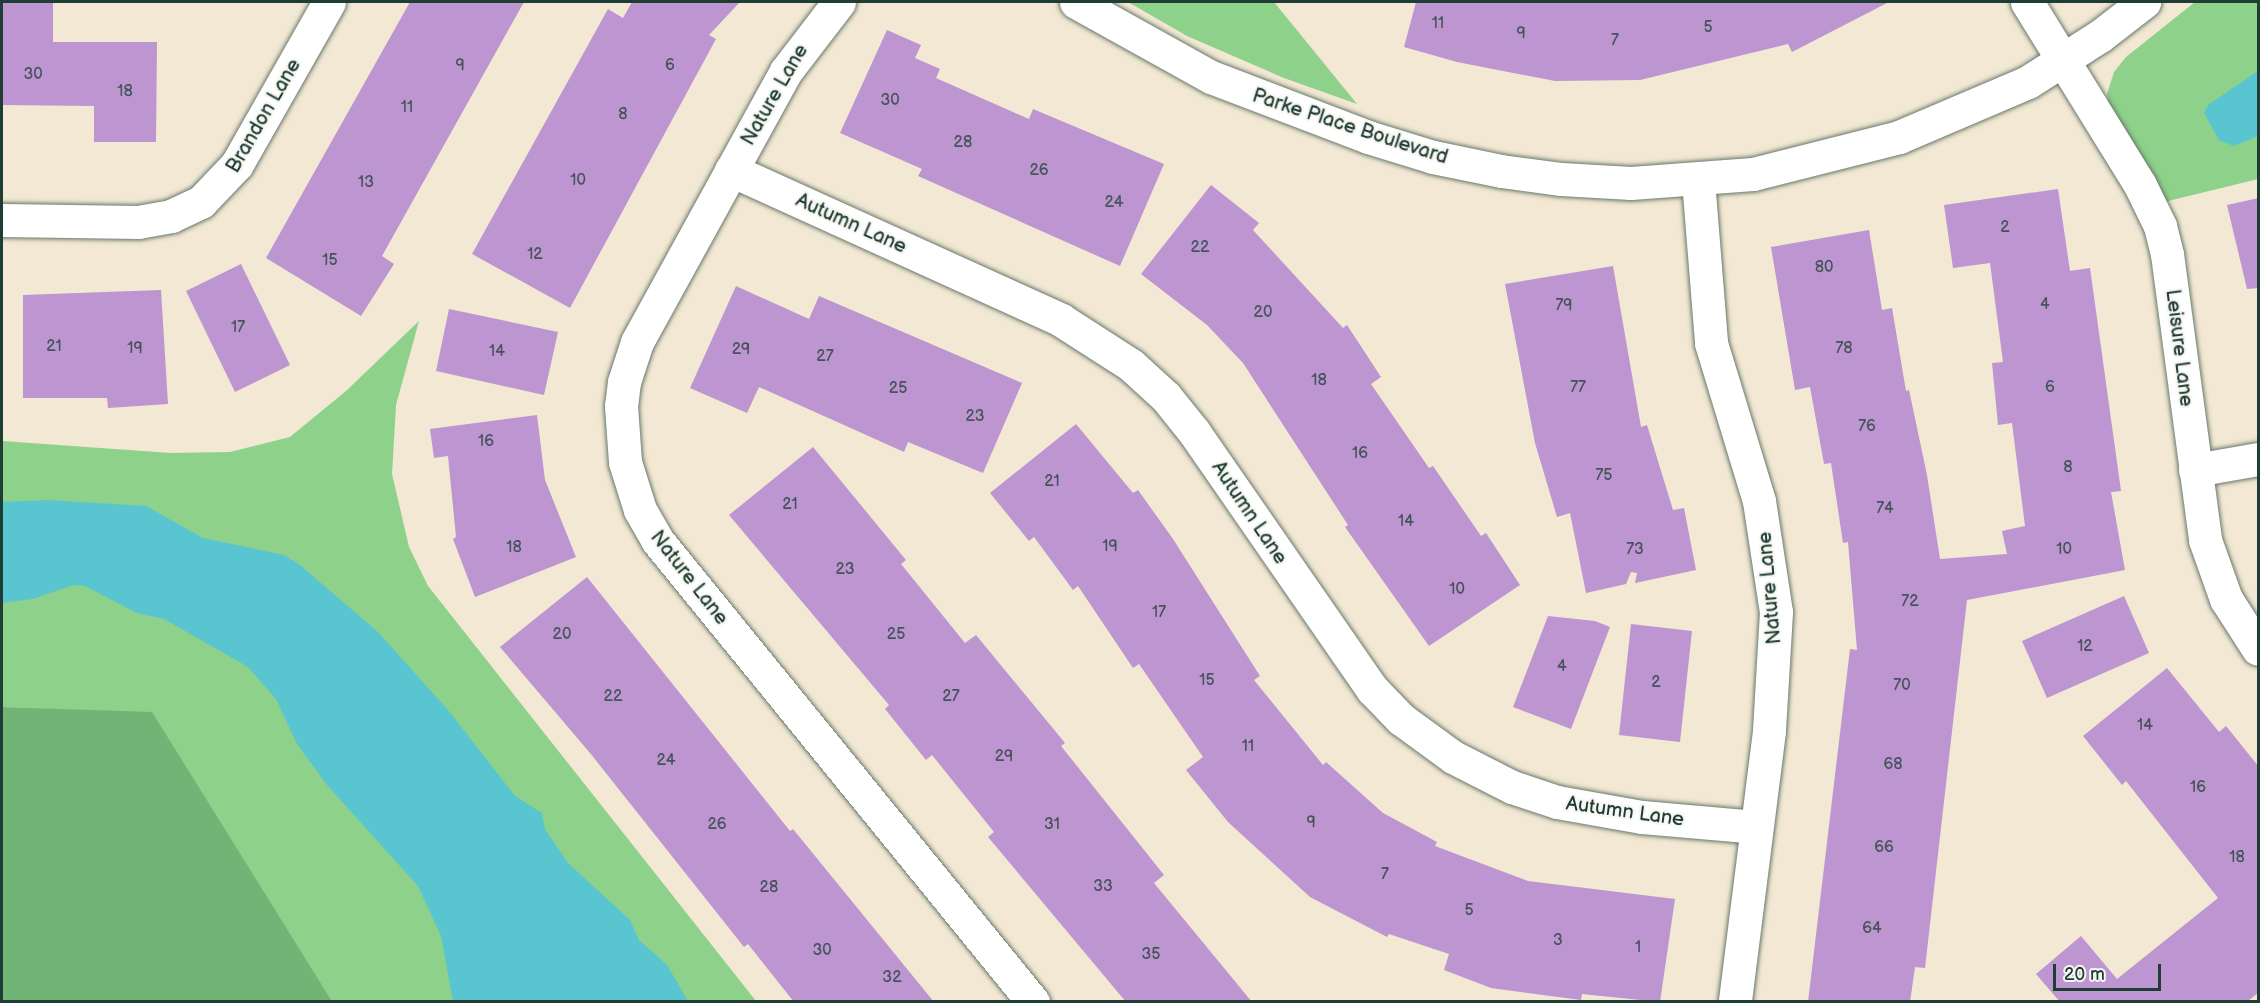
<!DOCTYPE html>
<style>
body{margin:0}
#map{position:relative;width:2260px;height:1003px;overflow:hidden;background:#f2e8d3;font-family:"Balsamiq Sans",sans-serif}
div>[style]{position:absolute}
.green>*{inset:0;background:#8dd18a}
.forest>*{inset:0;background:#72b376}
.water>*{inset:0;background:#59c5d1}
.building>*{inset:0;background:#bd95d1}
.roads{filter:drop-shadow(0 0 2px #69796c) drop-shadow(0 0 2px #69796c)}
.minor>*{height:33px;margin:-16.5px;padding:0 16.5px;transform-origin:16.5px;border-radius:16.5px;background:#fff}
span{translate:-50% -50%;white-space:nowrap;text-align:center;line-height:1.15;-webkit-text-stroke:4.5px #f6f6f2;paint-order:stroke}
.number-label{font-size:16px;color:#46535b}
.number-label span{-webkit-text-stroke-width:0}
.street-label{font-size:20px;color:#1f3d34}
.frame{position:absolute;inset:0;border:3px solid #1f3d34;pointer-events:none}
.scale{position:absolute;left:2053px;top:964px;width:108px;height:27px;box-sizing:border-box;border:3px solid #1f3d34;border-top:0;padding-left:8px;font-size:18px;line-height:21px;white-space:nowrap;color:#1f3d34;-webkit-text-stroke:4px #f6f6f2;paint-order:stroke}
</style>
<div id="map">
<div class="green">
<i style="clip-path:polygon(1128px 2px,1274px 2px,1357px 104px,1284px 78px,1187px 36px)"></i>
<i style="clip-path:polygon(2195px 2px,2258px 2px,2258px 179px,2164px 202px,2109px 106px,2107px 94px,2114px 72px,2126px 57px)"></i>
<i style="clip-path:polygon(419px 321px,396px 405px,392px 474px,409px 547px,428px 586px,756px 1001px,332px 1001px,152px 713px,2px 707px,2px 441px,171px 453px,230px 452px,290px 437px,346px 391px)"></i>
</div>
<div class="forest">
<i style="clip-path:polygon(2px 707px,152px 712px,332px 1001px,2px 1001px)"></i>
</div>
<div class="water">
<i style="clip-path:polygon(2258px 71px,2258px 136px,2234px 146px,2219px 140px,2204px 113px,2208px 105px)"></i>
<i style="clip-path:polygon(48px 500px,146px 506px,203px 538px,284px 555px,300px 565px,378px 632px,448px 710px,515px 796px,542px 813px,545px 829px,568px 863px,630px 920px,639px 940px,667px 965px,688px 1001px,453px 1001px,441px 936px,418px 886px,327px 785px,297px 744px,276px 699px,248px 667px,164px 619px,137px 613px,85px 586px,73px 585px,33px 599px,2px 603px,2px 502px)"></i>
</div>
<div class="building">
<i style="clip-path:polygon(2px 2px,53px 2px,53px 42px,157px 42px,156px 142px,94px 142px,94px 106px,2px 105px)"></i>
<i style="clip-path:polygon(410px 2px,524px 2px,382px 256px,394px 264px,361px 316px,266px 258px)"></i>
<i style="clip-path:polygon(632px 2px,740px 2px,709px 35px,716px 39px,570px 308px,472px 254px,608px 9px,623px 18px)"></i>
<i style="clip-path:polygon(1416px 2px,1889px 2px,1792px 52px,1788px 44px,1640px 80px,1555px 81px,1457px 62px,1404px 47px)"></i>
<i style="clip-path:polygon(887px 30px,921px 45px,915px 58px,940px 69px,936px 78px,1029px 119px,1033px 109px,1164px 164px,1120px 266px,918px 176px,922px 169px,840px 133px)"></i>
<i style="clip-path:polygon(1211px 185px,1259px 223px,1253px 230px,1343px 328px,1347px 325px,1381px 377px,1371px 384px,1429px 468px,1433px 466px,1481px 536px,1486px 533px,1520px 585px,1429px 646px,1345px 527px,1348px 525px,1243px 363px,1207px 325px,1141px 274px)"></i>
<i style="clip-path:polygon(2058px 189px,2070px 271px,2090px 268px,2121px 491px,2111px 492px,2125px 570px,1967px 600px,1925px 968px,1915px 967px,1910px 1002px,1808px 1002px,1850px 649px,1857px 650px,1848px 542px,1843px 543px,1831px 463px,1824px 464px,1810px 387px,1795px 390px,1771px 247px,1869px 230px,1882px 310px,1892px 308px,1906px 391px,1909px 390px,1927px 475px,1940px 559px,2007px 554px,2002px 531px,2025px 526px,2012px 423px,1998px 425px,1992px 363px,2003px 362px,1990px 263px,1953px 268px,1944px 205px)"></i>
<i style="clip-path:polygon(2259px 198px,2259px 288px,2247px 289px,2227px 205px)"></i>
<i style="clip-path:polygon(241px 264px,290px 365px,235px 392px,186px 291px)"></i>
<i style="clip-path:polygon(1613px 266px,1641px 427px,1647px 425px,1673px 510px,1684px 508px,1696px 570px,1635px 583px,1637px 573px,1631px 572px,1626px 584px,1586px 593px,1570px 513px,1557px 517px,1535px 443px,1505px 284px)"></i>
<i style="clip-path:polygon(736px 286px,809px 319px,819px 296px,1022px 383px,983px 473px,908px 442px,904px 452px,759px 387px,747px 413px,690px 388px)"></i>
<i style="clip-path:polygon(161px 290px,168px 404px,108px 408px,107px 398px,23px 398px,23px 295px)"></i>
<i style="clip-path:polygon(449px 309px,558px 332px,544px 395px,436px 371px)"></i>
<i style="clip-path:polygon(537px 415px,545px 480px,576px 557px,475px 597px,453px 539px,456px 537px,448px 456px,434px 458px,430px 429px)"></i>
<i style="clip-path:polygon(1076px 424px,1133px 493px,1138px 490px,1173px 539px,1260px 676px,1254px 680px,1323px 765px,1326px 762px,1383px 813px,1437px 842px,1435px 846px,1528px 881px,1675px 899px,1660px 1002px,1582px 994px,1581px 1000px,1491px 988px,1444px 970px,1449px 954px,1389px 934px,1387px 937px,1310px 897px,1228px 822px,1186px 770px,1203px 757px,1139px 664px,1133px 668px,1078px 586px,1073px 590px,1034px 537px,1029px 541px,990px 493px)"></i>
<i style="clip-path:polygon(813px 447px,906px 560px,901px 564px,965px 643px,976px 635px,1065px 743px,1061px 746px,1164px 875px,1154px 883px,1252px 1002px,1126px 1002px,988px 837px,994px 832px,932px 755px,926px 760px,885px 709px,889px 705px,729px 515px)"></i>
<i style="clip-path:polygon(587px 577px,790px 831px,793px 829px,934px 1002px,794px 1002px,748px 944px,744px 947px,590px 753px,500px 647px)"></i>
<i style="clip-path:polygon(2124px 596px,2149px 653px,2047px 698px,2022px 641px)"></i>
<i style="clip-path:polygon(1548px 616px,1595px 621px,1610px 627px,1571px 729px,1513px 707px)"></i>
<i style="clip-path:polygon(1631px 624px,1692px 631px,1680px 742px,1619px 735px)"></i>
<i style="clip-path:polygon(2167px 668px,2219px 732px,2226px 726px,2259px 767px,2259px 992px,2247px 1002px,2060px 1002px,2036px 974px,2081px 936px,2117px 979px,2218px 898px,2126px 781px,2122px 785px,2083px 736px)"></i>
</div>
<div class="roads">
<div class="minor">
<i style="left:839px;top:2px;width:87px;rotate:127.5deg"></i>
<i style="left:786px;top:71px;width:309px;rotate:118.8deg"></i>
<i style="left:637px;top:342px;width:42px;rotate:108deg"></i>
<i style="left:624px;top:382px;width:24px;rotate:97deg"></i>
<i style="left:621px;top:406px;width:56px;rotate:85.9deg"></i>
<i style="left:625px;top:462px;width:50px;rotate:72.6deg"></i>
<i style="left:640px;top:510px;width:34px;rotate:60deg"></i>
<i style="left:657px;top:540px;width:596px;rotate:50.86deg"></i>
<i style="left:1076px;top:2px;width:154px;rotate:29.1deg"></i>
<i style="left:1211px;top:77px;width:168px;rotate:20.9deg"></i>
<i style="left:1368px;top:137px;width:68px;rotate:17.1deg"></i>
<i style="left:1433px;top:157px;width:69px;rotate:11.6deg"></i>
<i style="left:1501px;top:171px;width:61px;rotate:7.6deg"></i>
<i style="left:1561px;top:179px;width:70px;rotate:3.3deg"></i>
<i style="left:1631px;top:183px;width:122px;rotate:-4.2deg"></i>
<i style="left:1753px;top:174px;width:151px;rotate:-14.2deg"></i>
<i style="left:1899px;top:137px;width:140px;rotate:-23.1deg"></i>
<i style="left:2028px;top:82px;width:85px;rotate:-32.6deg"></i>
<i style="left:2100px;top:36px;width:56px;rotate:-37.7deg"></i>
<i style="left:2027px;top:2px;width:215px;rotate:58.3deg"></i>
<i style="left:2140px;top:185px;width:46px;rotate:64deg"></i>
<i style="left:2160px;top:226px;width:29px;rotate:76deg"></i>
<i style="left:2167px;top:254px;width:289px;rotate:82.4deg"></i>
<i style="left:2205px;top:540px;width:63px;rotate:70.4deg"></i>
<i style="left:2226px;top:599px;width:59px;rotate:57.4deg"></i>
<i style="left:731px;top:170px;width:362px;rotate:24.4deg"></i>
<i style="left:1061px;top:320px;width:83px;rotate:32.7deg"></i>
<i style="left:1131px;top:365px;width:47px;rotate:42.4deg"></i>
<i style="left:1166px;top:397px;width:45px;rotate:51.3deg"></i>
<i style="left:1194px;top:432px;width:313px;rotate:55.3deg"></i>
<i style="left:1372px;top:689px;width:42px;rotate:46deg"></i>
<i style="left:1401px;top:719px;width:64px;rotate:36.2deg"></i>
<i style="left:1453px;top:757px;width:66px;rotate:27deg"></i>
<i style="left:1512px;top:787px;width:47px;rotate:18.4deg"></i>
<i style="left:1557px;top:802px;width:86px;rotate:10deg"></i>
<i style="left:1642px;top:817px;width:114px;rotate:5deg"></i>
<i style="left:1698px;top:180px;width:164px;rotate:85.4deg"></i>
<i style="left:1711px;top:343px;width:165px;rotate:73.1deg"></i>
<i style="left:1759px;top:501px;width:112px;rotate:81.3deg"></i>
<i style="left:1776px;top:612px;width:119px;rotate:93.4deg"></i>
<i style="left:1769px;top:731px;width:273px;rotate:97.2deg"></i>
<i style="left:2px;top:220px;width:136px;rotate:0.8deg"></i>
<i style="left:138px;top:222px;width:34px;rotate:-10deg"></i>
<i style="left:171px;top:216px;width:33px;rotate:-25deg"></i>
<i style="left:201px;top:202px;width:52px;rotate:-46.5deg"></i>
<i style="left:237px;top:164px;width:186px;rotate:-60.4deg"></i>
<i style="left:2195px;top:470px;width:64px;rotate:-9.9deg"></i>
</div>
</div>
<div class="number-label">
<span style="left:1438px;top:24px">11</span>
<span style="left:1708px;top:28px">5</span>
<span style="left:1521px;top:34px">9</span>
<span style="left:1615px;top:41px">7</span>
<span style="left:460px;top:66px">9</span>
<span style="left:670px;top:66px">6</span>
<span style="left:33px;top:75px">30</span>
<span style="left:125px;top:92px">18</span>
<span style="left:890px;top:101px">30</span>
<span style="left:407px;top:108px">11</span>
<span style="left:623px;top:115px">8</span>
<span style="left:963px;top:143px">28</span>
<span style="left:1039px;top:171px">26</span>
<span style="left:578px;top:181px">10</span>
<span style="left:366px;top:183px">13</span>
<span style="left:1114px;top:203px">24</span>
<span style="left:2005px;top:228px">2</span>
<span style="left:1200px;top:248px">22</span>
<span style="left:535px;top:255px">12</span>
<span style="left:330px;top:261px">15</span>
<span style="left:1824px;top:268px">80</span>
<span style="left:2045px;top:305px">4</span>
<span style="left:1564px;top:306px">79</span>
<span style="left:1263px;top:313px">20</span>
<span style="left:238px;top:328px">17</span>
<span style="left:54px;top:347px">21</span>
<span style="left:135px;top:349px">19</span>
<span style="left:1844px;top:349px">78</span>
<span style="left:741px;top:350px">29</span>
<span style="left:497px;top:352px">14</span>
<span style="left:825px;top:357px">27</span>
<span style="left:1319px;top:381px">18</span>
<span style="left:1578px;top:388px">77</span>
<span style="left:2050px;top:388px">6</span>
<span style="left:898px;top:389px">25</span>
<span style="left:975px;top:417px">23</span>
<span style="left:1867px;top:427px">76</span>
<span style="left:486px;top:442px">16</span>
<span style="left:1360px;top:454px">16</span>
<span style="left:2068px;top:468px">8</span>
<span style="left:1604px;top:476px">75</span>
<span style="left:1052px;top:482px">21</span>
<span style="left:790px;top:505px">21</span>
<span style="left:1885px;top:509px">74</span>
<span style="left:1406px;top:522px">14</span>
<span style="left:1110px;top:547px">19</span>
<span style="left:514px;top:548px">18</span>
<span style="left:1635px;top:550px">73</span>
<span style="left:2064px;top:550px">10</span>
<span style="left:845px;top:570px">23</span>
<span style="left:1457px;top:590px">10</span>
<span style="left:1910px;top:602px">72</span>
<span style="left:1159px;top:613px">17</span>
<span style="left:562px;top:635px">20</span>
<span style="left:896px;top:635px">25</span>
<span style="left:2085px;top:647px">12</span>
<span style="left:1562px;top:667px">4</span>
<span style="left:1207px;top:681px">15</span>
<span style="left:1656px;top:683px">2</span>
<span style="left:1902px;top:686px">70</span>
<span style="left:613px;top:697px">22</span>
<span style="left:951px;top:697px">27</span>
<span style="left:2145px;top:726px">14</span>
<span style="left:1248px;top:747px">11</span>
<span style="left:1004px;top:757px">29</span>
<span style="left:666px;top:761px">24</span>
<span style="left:1893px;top:765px">68</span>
<span style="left:2198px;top:788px">16</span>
<span style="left:1311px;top:823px">9</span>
<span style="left:717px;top:825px">26</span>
<span style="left:1052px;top:825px">31</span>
<span style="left:1884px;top:848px">66</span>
<span style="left:2237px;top:858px">18</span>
<span style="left:1385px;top:875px">7</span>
<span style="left:1103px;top:887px">33</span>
<span style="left:769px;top:888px">28</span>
<span style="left:1469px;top:911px">5</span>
<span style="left:1872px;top:929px">64</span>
<span style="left:1558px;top:941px">3</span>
<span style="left:1638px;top:948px">1</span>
<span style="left:822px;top:951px">30</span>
<span style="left:1151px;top:955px">35</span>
<span style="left:892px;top:978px">32</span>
</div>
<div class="street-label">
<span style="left:775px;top:95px;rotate:-60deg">Nature Lane</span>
<span style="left:264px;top:116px;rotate:-60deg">Brandon Lane</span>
<span style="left:1350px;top:127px;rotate:18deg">Parke Place Boulevard</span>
<span style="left:851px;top:224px;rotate:24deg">Autumn Lane</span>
<span style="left:2179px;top:348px;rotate:83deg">Leisure Lane</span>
<span style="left:1249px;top:513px;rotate:56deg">Autumn Lane</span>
<span style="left:689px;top:578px;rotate:52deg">Nature Lane</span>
<span style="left:1770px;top:588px;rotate:-95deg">Nature Lane</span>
<span style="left:1625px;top:812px;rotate:8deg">Autumn Lane</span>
</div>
<div class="frame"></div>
<div class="scale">20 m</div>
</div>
